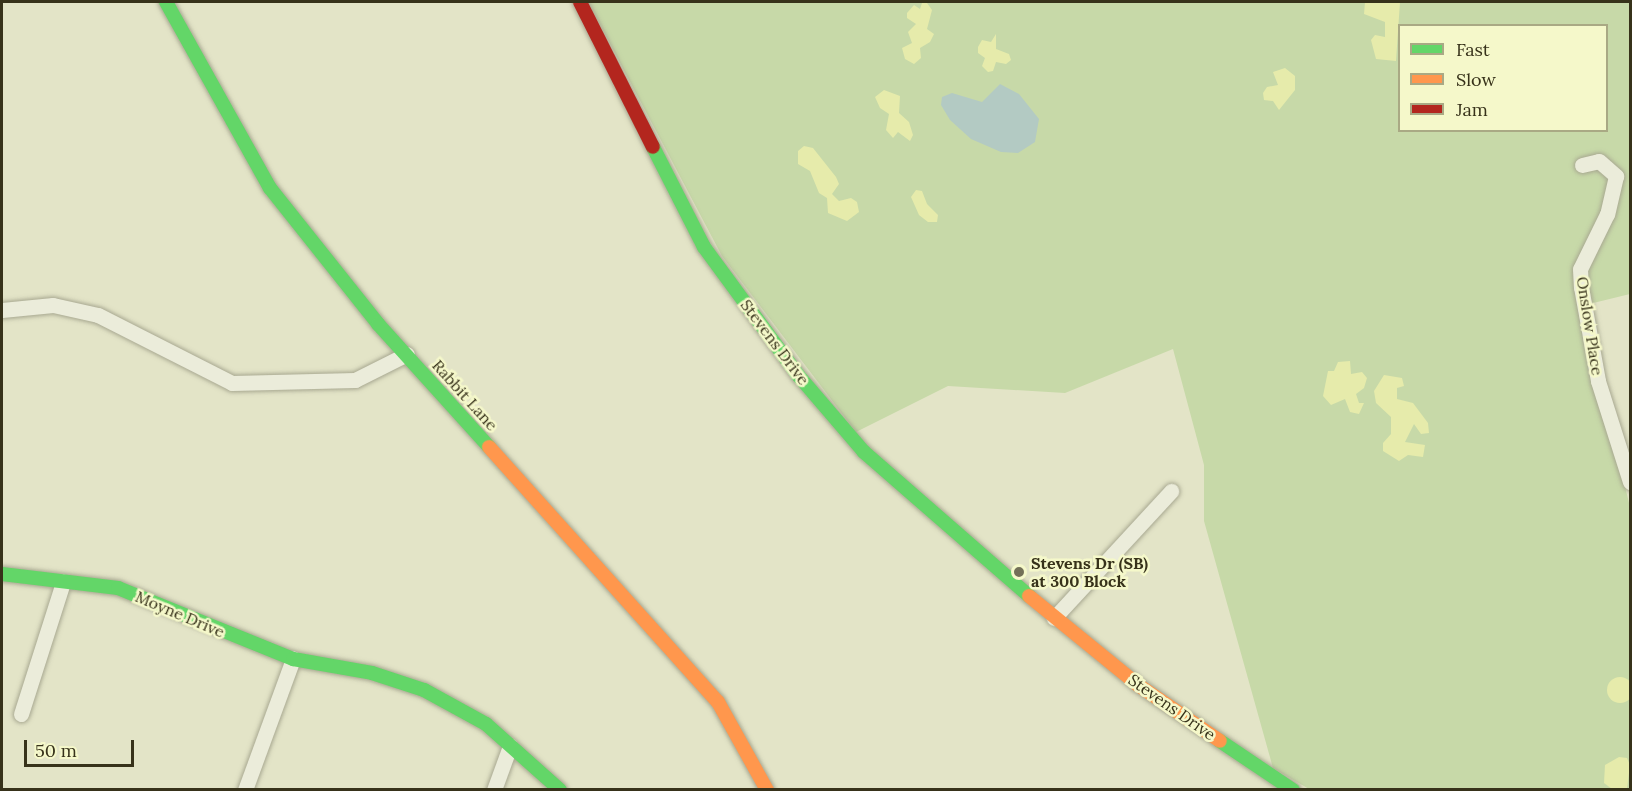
<!DOCTYPE html>
<style>
body{margin:0}
#map{position:relative;width:1632px;height:791px;overflow:hidden;background:#e3e4c7;font-family:Lora,serif}
div>[style]{position:absolute}
.green>*{inset:0;background:#c7d9a8}
.sand>*{inset:0;background:#e6ebab}
.round{border-radius:50%}
.water>*{inset:0;background:#b3cac3}
.roads{filter:drop-shadow(0 0 2px #a8a891) drop-shadow(0 0 2px #a8a891)}
.street>*{height:15px;margin:-7.5px;padding:0 7.5px;transform-origin:7.5px;border-radius:7.5px;background:#ebecda}
.fast>*{height:14px;margin:-7px;padding:0 7px;transform-origin:7px;border-radius:7px;background:#63d668}
.slow>*{height:14px;margin:-7px;padding:0 7px;transform-origin:7px;border-radius:7px;background:#ff974d}
.jam>*{height:14px;margin:-7px;padding:0 7px;transform-origin:7px;border-radius:7px;background:#b3261e}
.dots>*{width:16px;height:16px;translate:-50% -50%;box-sizing:border-box;border:3px solid #f5f8ca;border-radius:50%}
span{translate:-50% -50%;white-space:nowrap;text-align:center;line-height:1.15;-webkit-text-stroke:5px #f5f8ca;paint-order:stroke}
.street-label{font-size:16px;color:#37321a}
.poi-label{font-size:16px;color:#37321a;font-weight:700}
.left{translate:0 -50%;text-align:left}
.frame{position:absolute;inset:0;border:3px solid #37321a;pointer-events:none}
.legend{position:absolute;left:1398px;top:24px;width:210px;height:108px;box-sizing:border-box;background:#f5f8ca;border:2px solid #a9a984;margin:0;padding:8px 10px;list-style:none;font-size:18px;color:#37321a}
.legend li{display:flex;align-items:center;gap:12px;height:30px}
.legend b{width:30px;border:2px solid #a9a984}
.scale{position:absolute;left:24px;top:740px;width:110px;height:27px;box-sizing:border-box;border:3px solid #37321a;border-top:0;padding-left:8px;font-size:18px;line-height:21px;white-space:nowrap;color:#37321a;-webkit-text-stroke:4px #f5f8ca;paint-order:stroke}
</style>
<div id="map">
<div class="green">
<i style="clip-path:polygon(evenodd,588px 2px,1630px 2px,1630px 294px,1581px 306px,1630px 507px,1630px 789px,1309px 789px,1273px 768px,1204px 521px,1204px 465px,1173px 349px,1065px 393px,948px 386px,856px 432px,722px 256px,588px 2px,1400px 26px,1606px 26px,1606px 130px,1400px 130px,1400px 26px)"></i>
</div>
<div class="sand">
<i style="clip-path:polygon(1365px 2px,1400px 2px,1396px 61px,1376px 59px,1371px 40px,1375px 35px,1385px 37px,1385px 22px,1364px 14px)"></i>
<i style="clip-path:polygon(922px 3px,927px 3px,932px 10px,927px 29px,934px 34px,930px 42px,920px 48px,921px 58px,914px 64px,905px 59px,902px 48px,912px 43px,908px 32px,916px 24px,907px 18px,907px 13px,914px 5px,920px 9px)"></i>
<i style="clip-path:polygon(996px 34px,996px 49px,1009px 54px,1011px 60px,1006px 64px,996px 62px,993px 71px,988px 72px,982px 66px,985px 58px,978px 53px,978px 47px,982px 40px,991px 42px)"></i>
<i style="clip-path:polygon(1285px 68px,1295px 76px,1295px 90px,1279px 110px,1273px 101px,1264px 100px,1263px 93px,1267px 87px,1278px 85px,1273px 72px)"></i>
<i style="clip-path:polygon(884px 90px,900px 96px,899px 113px,909px 122px,913px 135px,910px 141px,898px 132px,893px 138px,886px 130px,889px 114px,880px 108px,875px 97px)"></i>
<i style="clip-path:polygon(804px 146px,813px 148px,836px 177px,839px 184px,832px 194px,839px 201px,851px 198px,857px 202px,859px 212px,847px 221px,828px 213px,827px 198px,819px 193px,810px 171px,798px 164px,798px 151px)"></i>
<i style="clip-path:polygon(916px 190px,922px 191px,927px 204px,938px 215px,937px 222px,928px 222px,919px 215px,911px 197px)"></i>
<i style="clip-path:polygon(1350px 361px,1351px 374px,1362px 372px,1367px 378px,1364px 388px,1356px 394px,1359px 403px,1364px 403px,1359px 414px,1350px 412px,1345px 399px,1331px 405px,1323px 396px,1328px 371px,1334px 371px,1338px 362px)"></i>
<i style="clip-path:polygon(1384px 375px,1402px 378px,1404px 386px,1397px 388px,1397px 399px,1413px 403px,1428px 423px,1429px 433px,1421px 434px,1414px 424px,1405px 442px,1425px 445px,1423px 457px,1408px 455px,1399px 461px,1383px 451px,1383px 443px,1391px 434px,1391px 417px,1376px 403px,1374px 391px)"></i>
<i class="round" style="left:1607px;top:677px;width:26px;height:26px"></i>
<i style="clip-path:polygon(1619px 757px,1627px 758px,1630px 765px,1627px 789px,1612px 789px,1604px 783px,1605px 765px)"></i>
</div>
<div class="water">
<i style="clip-path:polygon(1000px 84px,1019px 94px,1039px 119px,1035px 142px,1018px 153px,1001px 152px,971px 139px,950px 120px,941px 105px,942px 97px,952px 93px,982px 102px)"></i>
</div>
<div class="roads">
<div class="street">
<i style="left:1582px;top:165px;width:17px;rotate:-13deg"></i>
<i style="left:1599px;top:161px;width:23px;rotate:41deg"></i>
<i style="left:1616px;top:176px;width:39px;rotate:103deg"></i>
<i style="left:1607px;top:214px;width:61px;rotate:116.1deg"></i>
<i style="left:1580px;top:269px;width:18px;rotate:87deg"></i>
<i style="left:1581px;top:287px;width:96px;rotate:79.7deg"></i>
<i style="left:1598px;top:381px;width:106px;rotate:72.4deg"></i>
<i style="left:2px;top:310px;width:51px;rotate:-5.6deg"></i>
<i style="left:53px;top:305px;width:46px;rotate:12.5deg"></i>
<i style="left:98px;top:315px;width:150px;rotate:26.9deg"></i>
<i style="left:232px;top:383px;width:123px;rotate:-1.4deg"></i>
<i style="left:355px;top:380px;width:58px;rotate:-26.6deg"></i>
<i style="left:1054px;top:618px;width:173px;rotate:-47.3deg"></i>
<i style="left:21px;top:714px;width:139px;rotate:-72.3deg"></i>
<i style="left:245px;top:790px;width:140px;rotate:-69.9deg"></i>
<i style="left:494px;top:790px;width:47px;rotate:-70deg"></i>
</div>
<div class="fast">
<i style="left:166px;top:2px;width:213px;rotate:60.8deg"></i>
<i style="left:270px;top:188px;width:174px;rotate:51.5deg"></i>
<i style="left:378px;top:324px;width:166px;rotate:47.9deg"></i>
<i style="left:653px;top:147px;width:112px;rotate:63deg"></i>
<i style="left:704px;top:247px;width:159px;rotate:53.7deg"></i>
<i style="left:798px;top:375px;width:101px;rotate:49.4deg"></i>
<i style="left:864px;top:452px;width:219px;rotate:41.1deg"></i>
<i style="left:2px;top:574px;width:117px;rotate:6.9deg"></i>
<i style="left:118px;top:588px;width:189px;rotate:22.1deg"></i>
<i style="left:293px;top:659px;width:80px;rotate:10deg"></i>
<i style="left:372px;top:673px;width:55px;rotate:18.1deg"></i>
<i style="left:424px;top:690px;width:71px;rotate:28.7deg"></i>
<i style="left:486px;top:724px;width:99px;rotate:41.7deg"></i>
<i style="left:1220px;top:741px;width:88px;rotate:33.9deg"></i>
</div>
<div class="slow">
<i style="left:489px;top:447px;width:343px;rotate:48.1deg"></i>
<i style="left:718px;top:702px;width:101px;rotate:60.9deg"></i>
<i style="left:1029px;top:596px;width:141px;rotate:39.2deg"></i>
<i style="left:1138px;top:685px;width:99px;rotate:34.3deg"></i>
</div>
<div class="jam">
<i style="left:580px;top:2px;width:162px;rotate:63.3deg"></i>
</div>
</div>
<div class="dots">
<i style="left:1019px;top:572px;background:#737057"></i>
</div>
<div class="street-label">
<span style="left:1590px;top:326px;rotate:81deg">Onslow Place</span>
<span style="left:775px;top:342px;rotate:53deg">Stevens Drive</span>
<span style="left:465px;top:395px;rotate:48deg">Rabbit Lane</span>
<span style="left:180px;top:614px;rotate:23deg">Moyne Drive</span>
<span style="left:1172px;top:707px;rotate:35deg">Stevens Drive</span>
</div>
<div class="poi-label">
<span class="left" style="left:1031px;top:572px">Stevens Dr (SB)<br>at 300 Block</span>
</div>
<div class="frame"></div>
<ul class="legend">
<li><b style="height:8px;background:#63d668"></b>Fast</li>
<li><b style="height:8px;background:#ff974d"></b>Slow</li>
<li><b style="height:8px;background:#b3261e"></b>Jam</li>
</ul>
<div class="scale">50 m</div>
</div>
